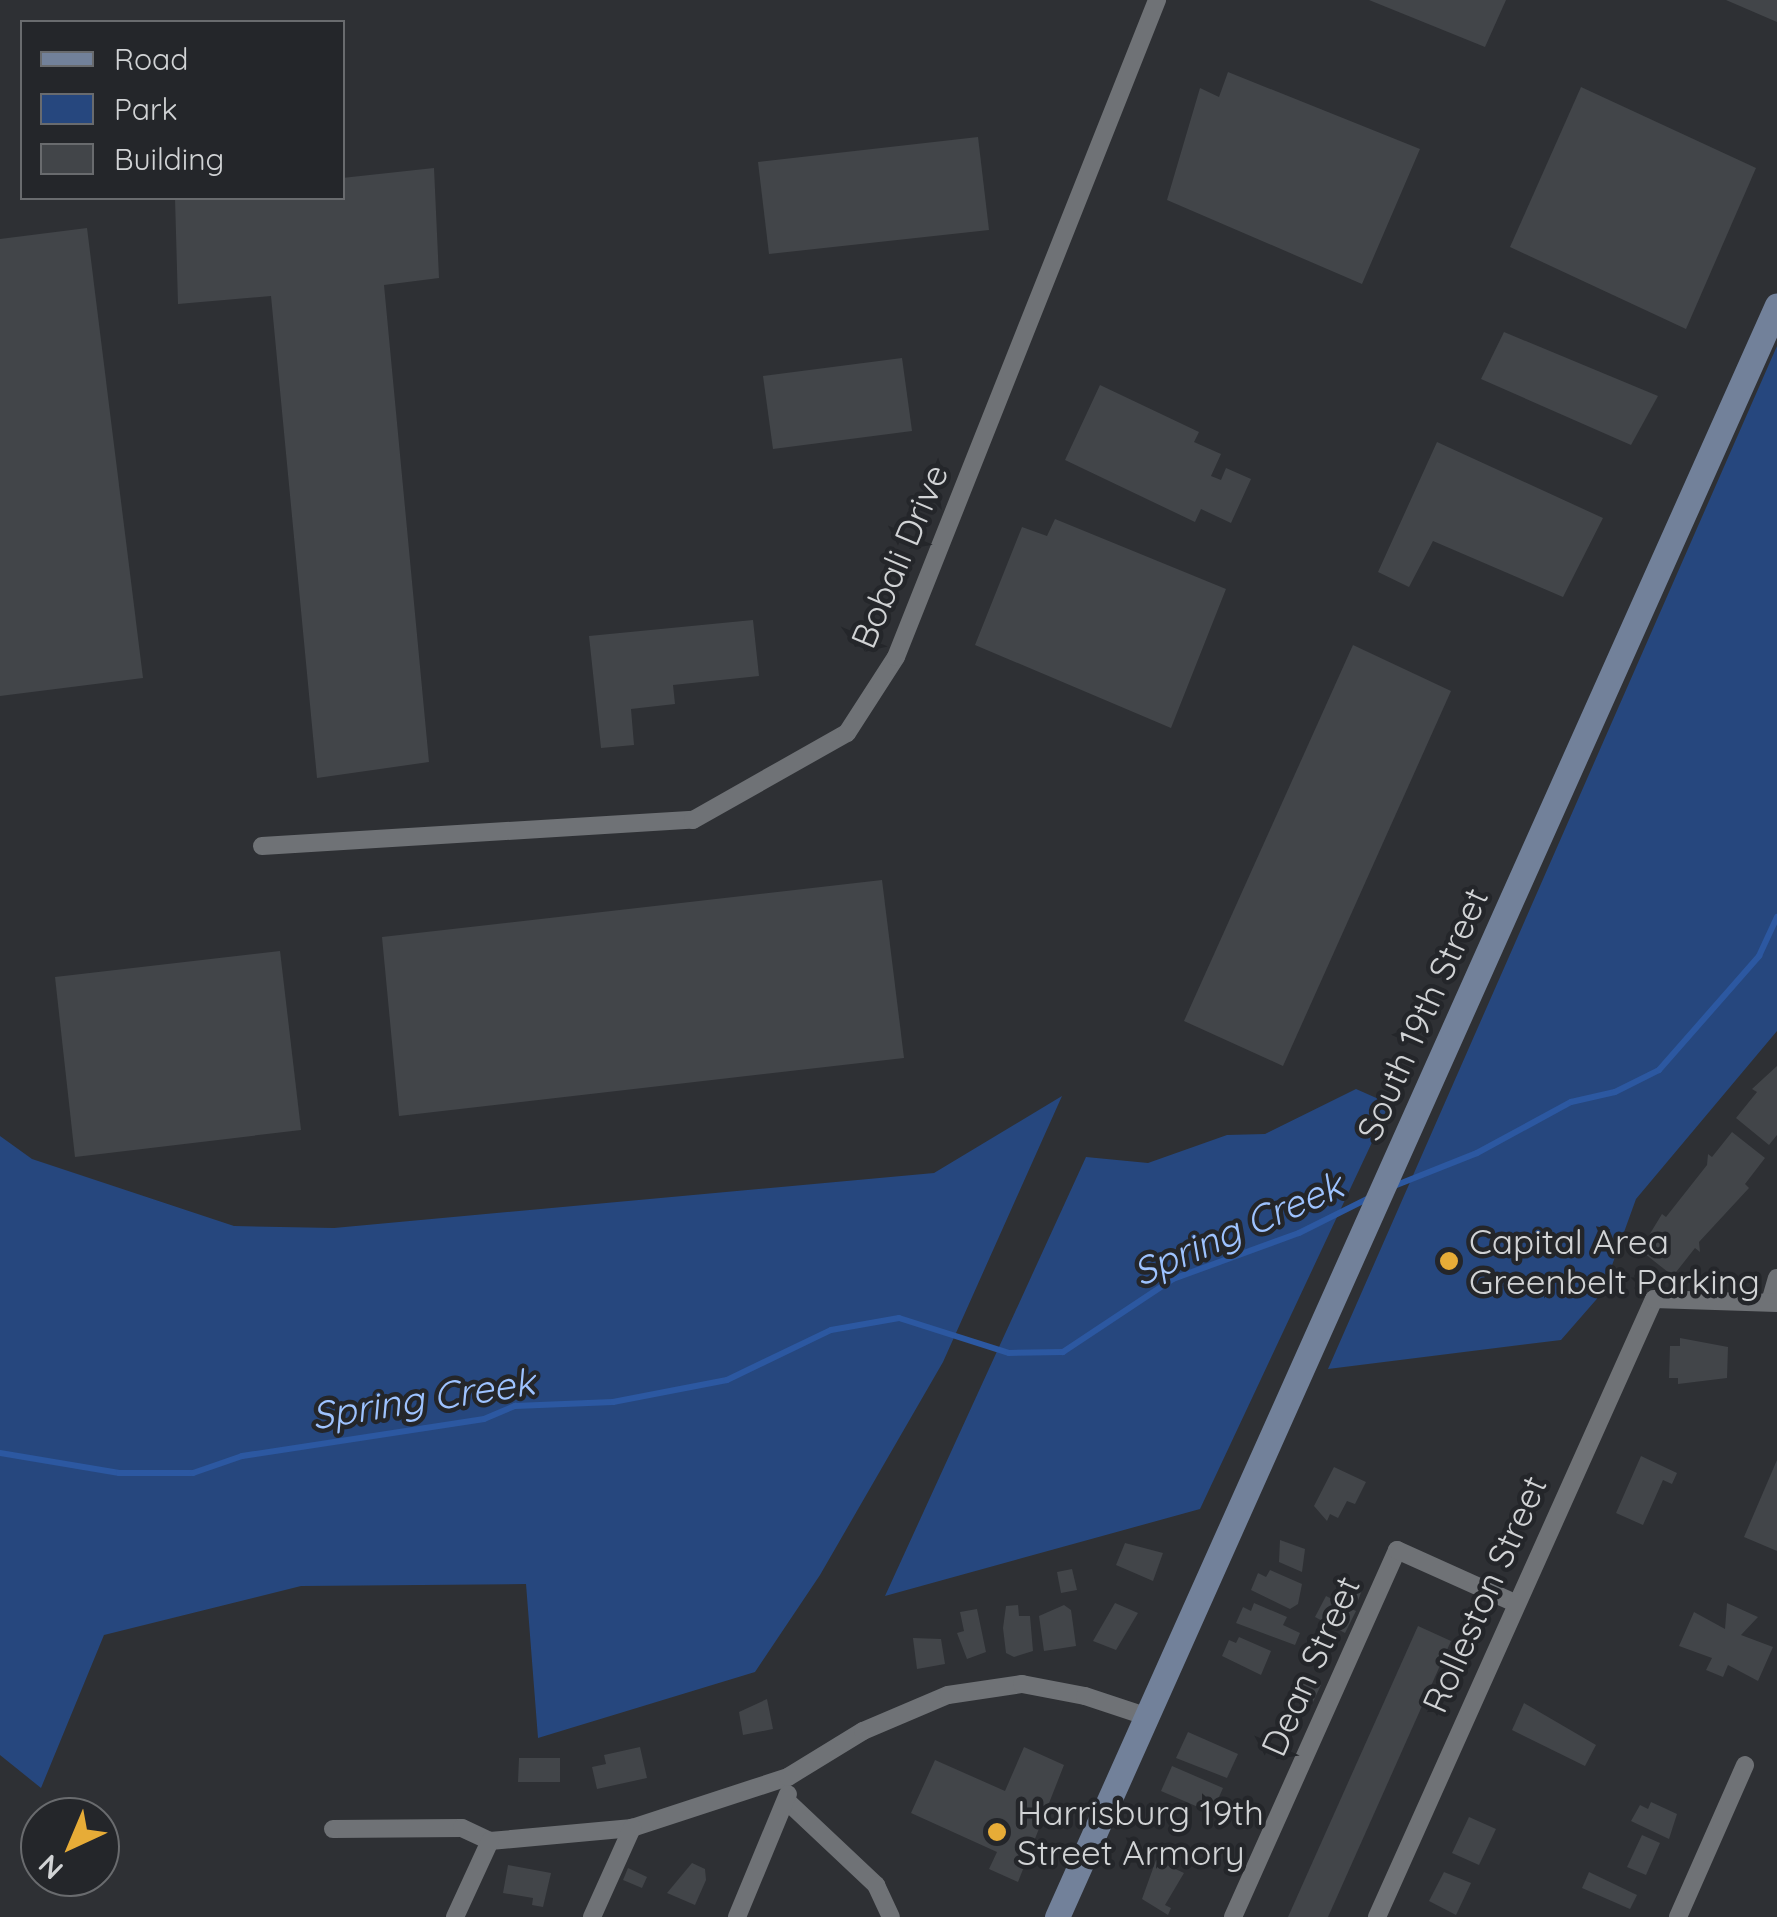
<!DOCTYPE html>
<style>
body{margin:0}
#map{position:relative;width:1777px;height:1917px;overflow:hidden;background:#2e3034;font-family:Quicksand,sans-serif}
div>[style]{position:absolute}
.green>*{inset:0;background:#26477e}
.stream>*{height:6px;margin:-3px;padding:0 3px;transform-origin:3px;border-radius:3px;background:#2c58a1}
.building>*{inset:0;background:#424549}
.street>*{height:18px;margin:-9px;padding:0 9px;transform-origin:9px;border-radius:9px;background:#6f7276}
.secondary>*{height:25px;margin:-12.5px;padding:0 12.5px;transform-origin:12.5px;border-radius:12.5px;background:#72819a}
.dots>*{width:28px;height:28px;translate:-50% -50%;box-sizing:border-box;border:5px solid #24262a;border-radius:50%}
span{translate:-50% -50%;white-space:nowrap;text-align:center;line-height:1.15;-webkit-text-stroke:9px #24262a;paint-order:stroke}
.street-label{font-size:35px;color:#d1d3d5}
.poi-label{font-size:35px;color:#d1d3d5}
.left{translate:0 -50%;text-align:left}
.water-label{font-size:38px;color:#9ec3ff;font-style:italic}
.legend{position:absolute;left:20px;top:20px;width:325px;height:180px;box-sizing:border-box;background:#24262a;border:2px solid #696b6e;margin:0;padding:12px 18px;list-style:none;font-size:30px;color:#d1d3d5}
.legend li{display:flex;align-items:center;gap:20px;height:50px}
.legend b{width:50px;border:2px solid #696b6e}
.north{position:absolute;left:20px;top:1797px;width:100px;height:100px;box-sizing:border-box;background:#24262a;border:2px solid #696b6e;border-radius:50%;rotate:224deg;font-size:28px;font-weight:700;line-height:40px;text-align:center;color:#d1d3d5}
.north::after{content:'';display:block;margin:auto;width:35px;height:45px;background:#e7ac37;clip-path:polygon(50% 0,100% 100%,50% 72%,0 100%)}
</style>
<div id="map">
<div class="green">
<i style="clip-path:polygon(1777px 346px,1777px 1031px,1636px 1199px,1602px 1293px,1561px 1340px,1328px 1369px)"></i>
<i style="clip-path:polygon(1356px 1089px,1390px 1104px,1200px 1509px,885px 1596px,1086px 1157px,1148px 1163px,1227px 1135px,1265px 1134px)"></i>
<i style="clip-path:polygon(1062px 1096px,943px 1362px,820px 1575px,755px 1672px,538px 1738px,526px 1584px,301px 1586px,104px 1635px,41px 1788px,0 1755px,0 1136px,32px 1159px,234px 1226px,334px 1228px,934px 1173px)"></i>
</div>
<div class="stream">
<i style="left:1394px;top:1186px;width:89px;rotate:-21.7deg"></i>
<i style="left:1477px;top:1153px;width:107px;rotate:-28.5deg"></i>
<i style="left:1571px;top:1102px;width:45px;rotate:-12.8deg"></i>
<i style="left:1615px;top:1092px;width:49px;rotate:-26.6deg"></i>
<i style="left:1659px;top:1070px;width:152px;rotate:-48.7deg"></i>
<i style="left:1759px;top:956px;width:43px;rotate:-65.2deg"></i>
<i style="left:0;top:1453px;width:121px;rotate:9.5deg"></i>
<i style="left:119px;top:1473px;width:74px"></i>
<i style="left:193px;top:1473px;width:52px;rotate:-19.1deg"></i>
<i style="left:242px;top:1456px;width:245px;rotate:-8.7deg"></i>
<i style="left:484px;top:1419px;width:34px;rotate:-23deg"></i>
<i style="left:515px;top:1406px;width:98px;rotate:-2.3deg"></i>
<i style="left:613px;top:1402px;width:116px;rotate:-10.9deg"></i>
<i style="left:727px;top:1380px;width:115px;rotate:-25.7deg"></i>
<i style="left:831px;top:1330px;width:69px;rotate:-10deg"></i>
<i style="left:899px;top:1318px;width:115px;rotate:17.7deg"></i>
<i style="left:1009px;top:1353px;width:54px;rotate:-1.1deg"></i>
<i style="left:1063px;top:1352px;width:132px;rotate:-33.6deg"></i>
<i style="left:1173px;top:1279px;width:134px;rotate:-20.1deg"></i>
<i style="left:1299px;top:1233px;width:78px;rotate:-26.6deg"></i>
</div>
<div class="building">
<i style="clip-path:polygon(1369px 0,1506px 0,1485px 47px)"></i>
<i style="clip-path:polygon(1726px 0,1777px 0,1777px 22px)"></i>
<i style="clip-path:polygon(1228px 72px,1420px 149px,1362px 284px,1167px 200px,1200px 88px,1219px 97px)"></i>
<i style="clip-path:polygon(1581px 87px,1756px 168px,1686px 329px,1510px 247px)"></i>
<i style="clip-path:polygon(978px 137px,989px 230px,769px 254px,758px 162px)"></i>
<i style="clip-path:polygon(434px 168px,439px 278px,384px 285px,429px 762px,317px 778px,271px 296px,178px 304px,175px 198px,342px 198px,342px 178px)"></i>
<i style="clip-path:polygon(87px 228px,143px 678px,0 696px,0 239px)"></i>
<i style="clip-path:polygon(1504px 332px,1658px 396px,1631px 445px,1481px 379px)"></i>
<i style="clip-path:polygon(902px 358px,912px 431px,773px 449px,763px 376px)"></i>
<i style="clip-path:polygon(1100px 385px,1199px 432px,1194px 442px,1221px 454px,1211px 476px,1221px 480px,1226px 468px,1251px 479px,1231px 523px,1201px 509px,1195px 522px,1065px 460px)"></i>
<i style="clip-path:polygon(1437px 442px,1603px 518px,1563px 597px,1433px 541px,1409px 587px,1378px 572px)"></i>
<i style="clip-path:polygon(1055px 519px,1226px 589px,1171px 728px,975px 645px,1022px 527px,1047px 536px)"></i>
<i style="clip-path:polygon(753px 620px,759px 676px,673px 685px,675px 704px,631px 709px,634px 745px,601px 748px,589px 636px)"></i>
<i style="clip-path:polygon(1353px 645px,1451px 691px,1283px 1066px,1184px 1021px)"></i>
<i style="clip-path:polygon(882px 880px,904px 1058px,399px 1116px,382px 937px)"></i>
<i style="clip-path:polygon(280px 951px,301px 1130px,75px 1157px,55px 977px)"></i>
<i style="clip-path:polygon(1777px 1066px,1777px 1135px,1769px 1145px,1736px 1118px,1757px 1092px,1752px 1089px)"></i>
<i style="clip-path:polygon(1732px 1132px,1765px 1158px,1745px 1184px,1749px 1188px,1699px 1242px,1700px 1252px,1695px 1248px,1673px 1276px,1640px 1250px,1662px 1214px,1666px 1217px,1707px 1165px,1708px 1154px,1712px 1157px)"></i>
<i style="clip-path:polygon(1680px 1338px,1728px 1347px,1727px 1378px,1678px 1384px,1678px 1378px,1669px 1378px,1670px 1346px,1680px 1346px)"></i>
<i style="clip-path:polygon(1641px 1456px,1677px 1473px,1672px 1484px,1663px 1480px,1643px 1525px,1616px 1513px)"></i>
<i style="clip-path:polygon(1777px 1460px,1777px 1551px,1744px 1537px)"></i>
<i style="clip-path:polygon(1334px 1467px,1366px 1482px,1355px 1504px,1347px 1501px,1338px 1518px,1330px 1514px,1327px 1521px,1314px 1506px)"></i>
<i style="clip-path:polygon(1280px 1540px,1305px 1549px,1302px 1572px,1279px 1562px)"></i>
<i style="clip-path:polygon(1125px 1543px,1163px 1553px,1153px 1581px,1116px 1565px)"></i>
<i style="clip-path:polygon(1072px 1569px,1077px 1590px,1061px 1593px,1057px 1572px)"></i>
<i style="clip-path:polygon(1270px 1570px,1302px 1584px,1298px 1604px,1290px 1609px,1251px 1590px,1258px 1573px,1266px 1577px)"></i>
<i style="clip-path:polygon(1342px 1581px,1362px 1590px,1357px 1603px,1336px 1594px)"></i>
<i style="clip-path:polygon(1326px 1596px,1356px 1611px,1345px 1633px,1315px 1617px)"></i>
<i style="clip-path:polygon(1115px 1603px,1138px 1613px,1116px 1650px,1093px 1641px)"></i>
<i style="clip-path:polygon(1254px 1603px,1287px 1617px,1283px 1625px,1300px 1633px,1295px 1645px,1236px 1623px,1243px 1607px,1251px 1611px)"></i>
<i style="clip-path:polygon(1727px 1603px,1758px 1617px,1741px 1635px,1773px 1647px,1758px 1681px,1728px 1665px,1723px 1677px,1706px 1670px,1712px 1658px,1679px 1646px,1694px 1612px,1725px 1629px)"></i>
<i style="clip-path:polygon(1018px 1605px,1019px 1616px,1030px 1616px,1033px 1651px,1014px 1657px,1006px 1653px,1003px 1628px,1006px 1606px)"></i>
<i style="clip-path:polygon(1064px 1605px,1071px 1610px,1076px 1646px,1044px 1651px,1039px 1616px)"></i>
<i style="clip-path:polygon(977px 1609px,986px 1652px,967px 1659px,957px 1633px,964px 1631px,960px 1612px)"></i>
<i style="clip-path:polygon(1418px 1626px,1451px 1641px,1328px 1917px,1288px 1917px)"></i>
<i style="clip-path:polygon(1239px 1637px,1271px 1651px,1261px 1675px,1222px 1656px,1229px 1640px,1236px 1643px)"></i>
<i style="clip-path:polygon(913px 1638px,941px 1639px,945px 1664px,917px 1669px)"></i>
<i style="clip-path:polygon(1298px 1675px,1321px 1685px,1313px 1702px,1291px 1692px)"></i>
<i style="clip-path:polygon(767px 1699px,773px 1729px,743px 1735px,739px 1712px)"></i>
<i style="clip-path:polygon(1524px 1703px,1596px 1745px,1585px 1766px,1512px 1730px)"></i>
<i style="clip-path:polygon(1188px 1732px,1238px 1754px,1227px 1778px,1176px 1758px)"></i>
<i style="clip-path:polygon(640px 1747px,647px 1778px,597px 1789px,592px 1767px,606px 1764px,604px 1755px)"></i>
<i style="clip-path:polygon(1024px 1747px,1064px 1765px,1018px 1882px,989px 1869px,997px 1852px,911px 1813px,935px 1760px,1005px 1791px)"></i>
<i style="clip-path:polygon(519px 1758px,560px 1758px,560px 1782px,518px 1782px)"></i>
<i style="clip-path:polygon(1172px 1766px,1223px 1788px,1212px 1813px,1161px 1791px)"></i>
<i style="clip-path:polygon(1651px 1802px,1677px 1814px,1669px 1839px,1631px 1821px,1640px 1805px,1648px 1809px)"></i>
<i style="clip-path:polygon(1469px 1817px,1496px 1829px,1479px 1865px,1452px 1853px)"></i>
<i style="clip-path:polygon(1642px 1835px,1660px 1843px,1646px 1875px,1627px 1867px)"></i>
<i style="clip-path:polygon(1156px 1860px,1184px 1873px,1165px 1905px,1171px 1908px,1168px 1915px,1142px 1899px)"></i>
<i style="clip-path:polygon(692px 1863px,705px 1869px,706px 1880px,695px 1905px,667px 1893px)"></i>
<i style="clip-path:polygon(508px 1865px,551px 1873px,543px 1907px,532px 1905px,533px 1898px,503px 1893px)"></i>
<i style="clip-path:polygon(628px 1868px,647px 1877px,642px 1888px,623px 1880px)"></i>
<i style="clip-path:polygon(1444px 1872px,1471px 1883px,1456px 1915px,1429px 1901px)"></i>
<i style="clip-path:polygon(1589px 1872px,1637px 1895px,1630px 1909px,1582px 1888px)"></i>
</div>
<div class="street">
<i style="left:262px;top:846px;width:432px;rotate:-3.5deg"></i>
<i style="left:693px;top:820px;width:177px;rotate:-29.5deg"></i>
<i style="left:847px;top:733px;width:90px;rotate:-57.2deg"></i>
<i style="left:896px;top:657px;width:707px;rotate:-68.33deg"></i>
<i style="left:1770px;top:1302px;width:25px;rotate:-74deg"></i>
<i style="left:789px;top:1803px;width:120px;rotate:43.3deg"></i>
<i style="left:876px;top:1885px;width:35px;rotate:65deg"></i>
<i style="left:333px;top:1829px;width:129px;rotate:-0.4deg"></i>
<i style="left:462px;top:1828px;width:31px;rotate:25deg"></i>
<i style="left:490px;top:1841px;width:143px;rotate:-5.2deg"></i>
<i style="left:632px;top:1828px;width:164px;rotate:-18.1deg"></i>
<i style="left:788px;top:1777px;width:88px;rotate:-31.5deg"></i>
<i style="left:863px;top:1731px;width:92px;rotate:-23deg"></i>
<i style="left:948px;top:1695px;width:75px;rotate:-8.5deg"></i>
<i style="left:1022px;top:1684px;width:64px;rotate:10.8deg"></i>
<i style="left:1085px;top:1696px;width:66px;rotate:18.4deg"></i>
<i style="left:455px;top:1917px;width:84px;rotate:-65.3deg"></i>
<i style="left:592px;top:1917px;width:98px;rotate:-65.8deg"></i>
<i style="left:737px;top:1917px;width:133px;rotate:-67.5deg"></i>
<i style="left:1233px;top:1917px;width:402px;rotate:-65.9deg"></i>
<i style="left:1397px;top:1550px;width:129px;rotate:24.2deg"></i>
<i style="left:1377px;top:1917px;width:677px;rotate:-65.86deg"></i>
<i style="left:1654px;top:1299px;width:123px;rotate:1.9deg"></i>
<i style="left:1678px;top:1917px;width:166px;rotate:-66.2deg"></i>
</div>
<div class="secondary">
<i style="left:1057px;top:1917px;width:1765px;rotate:-65.93deg"></i>
</div>
<div class="dots">
<i style="left:1449px;top:1261px;background:#e7ac37"></i>
<i style="left:997px;top:1832px;background:#e7ac37"></i>
</div>
<div class="street-label">
<span style="left:899px;top:556px;rotate:-67deg">Bobali Drive</span>
<span style="left:1422px;top:1014px;rotate:-66deg">South 19th Street</span>
<span style="left:1484px;top:1594px;rotate:-66deg">Rolleston Street</span>
<span style="left:1310px;top:1666px;rotate:-66deg">Dean Street</span>
</div>
<div class="poi-label">
<span class="left" style="left:1469px;top:1261px">Capital Area<br>Greenbelt Parking</span>
<span class="left" style="left:1017px;top:1832px">Harrisburg 19th<br>Street Armory</span>
</div>
<div class="water-label">
<span style="left:1238px;top:1229px;rotate:-24deg">Spring Creek</span>
<span style="left:423px;top:1399px;rotate:-9deg">Spring Creek</span>
</div>
<ul class="legend">
<li><b style="height:12px;background:#72819a"></b>Road</li>
<li><b style="height:28px;background:#26477e"></b>Park</li>
<li><b style="height:28px;background:#424549"></b>Building</li>
</ul>
<div class="north">N</div>
</div>
